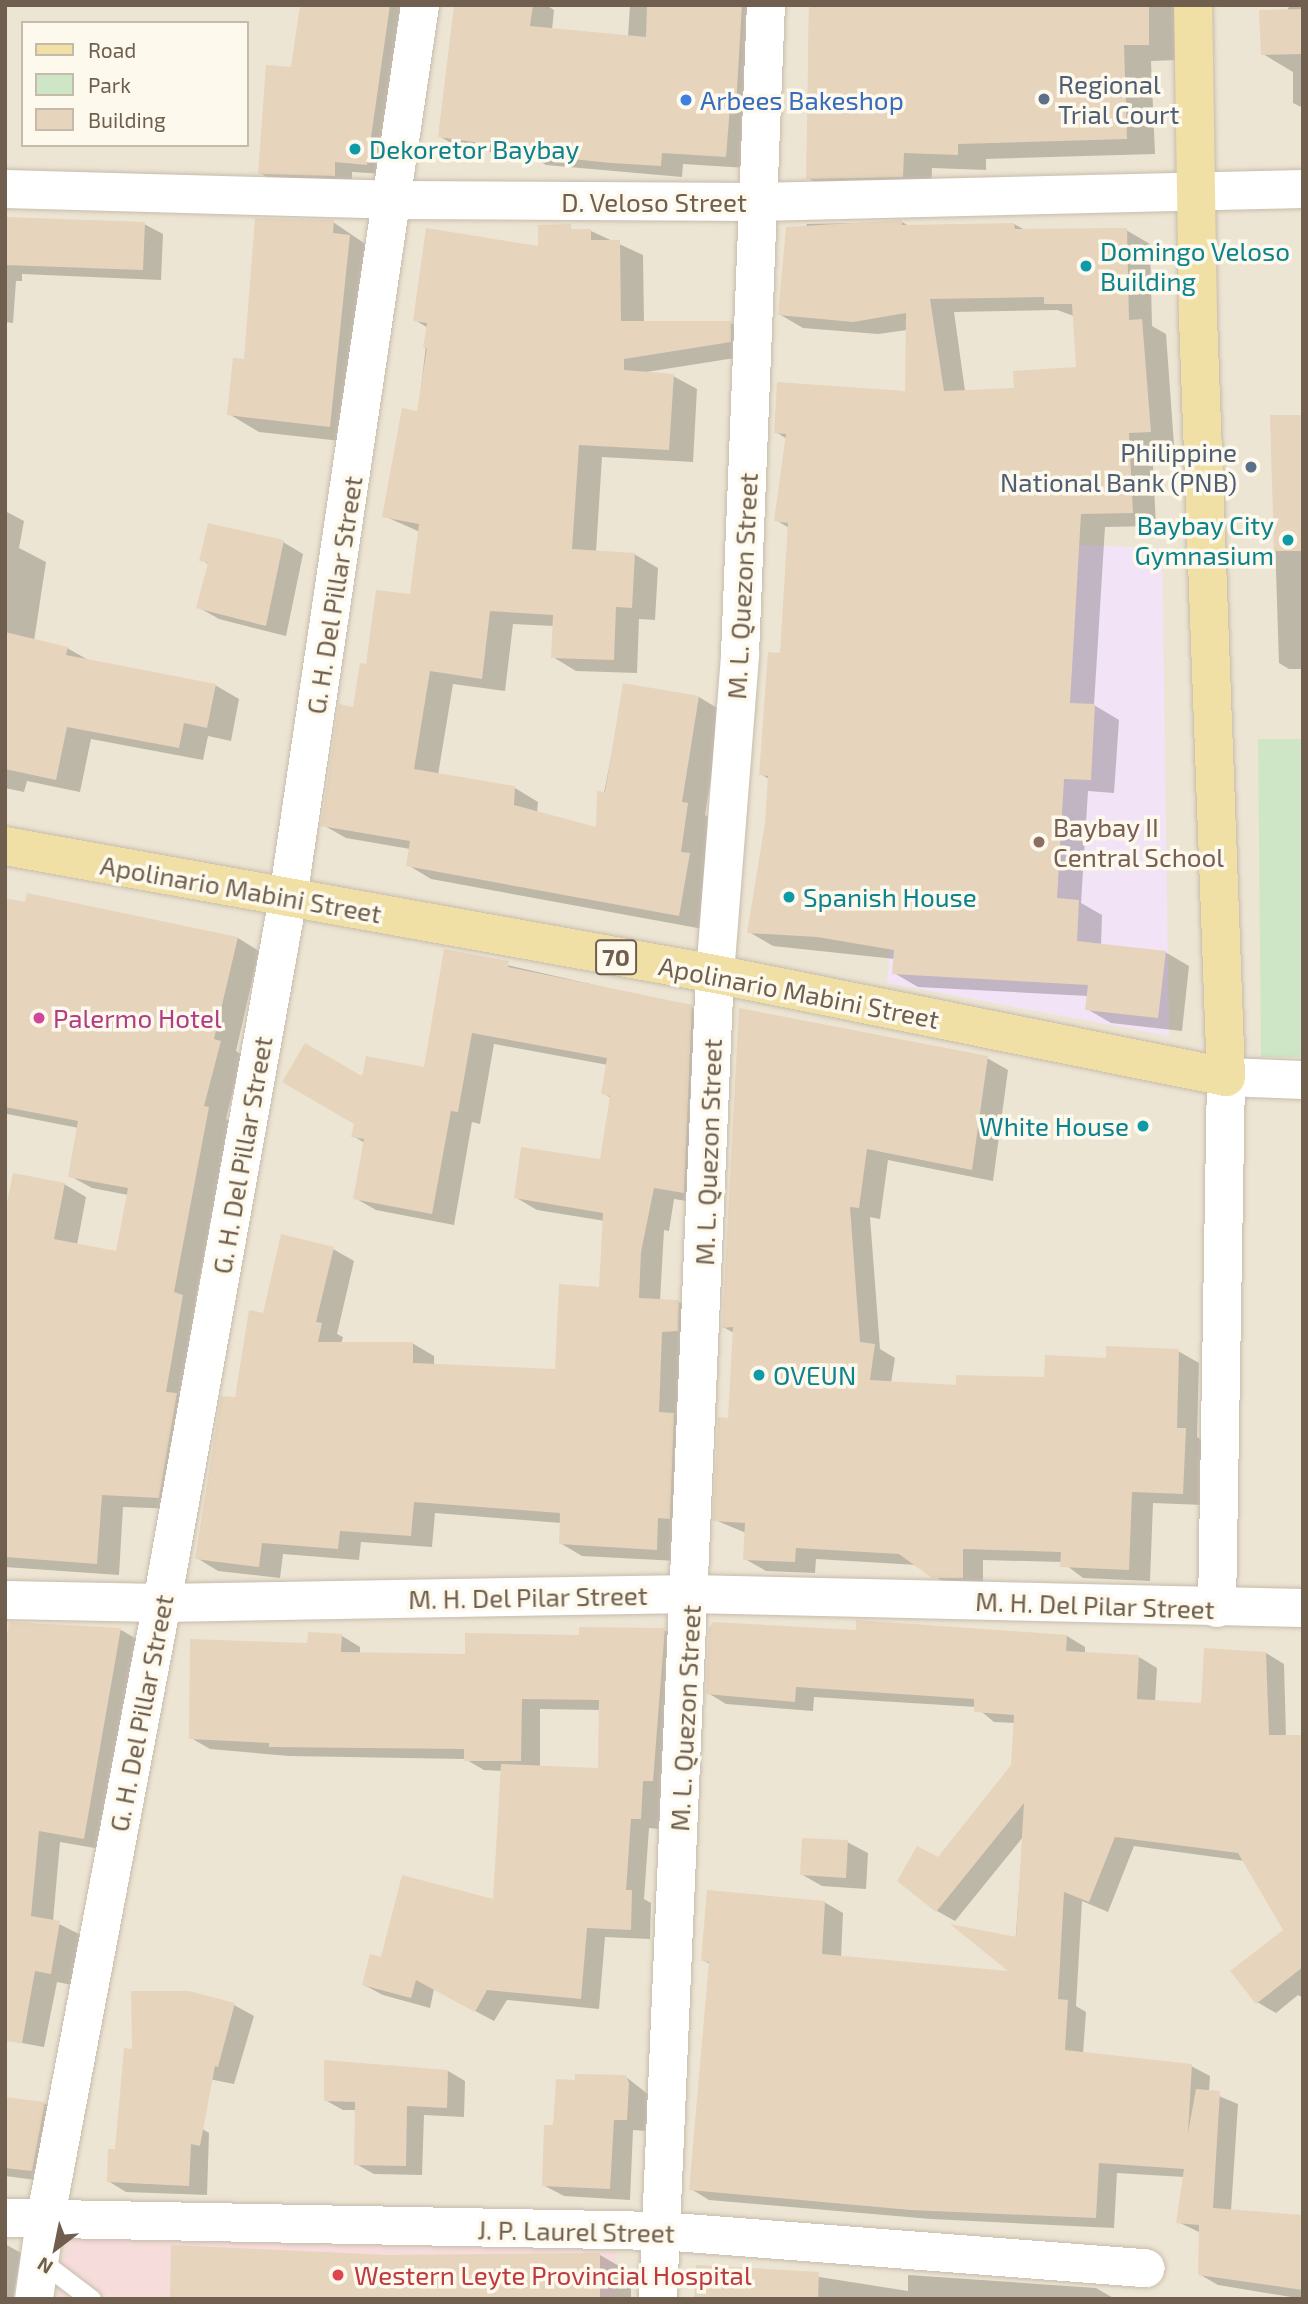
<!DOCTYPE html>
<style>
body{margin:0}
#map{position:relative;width:1308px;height:2304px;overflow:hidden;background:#faf5e6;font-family:"Exo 2",sans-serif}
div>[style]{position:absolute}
.residential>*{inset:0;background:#ede5d3}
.education>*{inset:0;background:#f2e3f6}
.medical>*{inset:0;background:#f6dcdb}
.green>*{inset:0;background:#cee6c6}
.shadow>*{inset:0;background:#0003}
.building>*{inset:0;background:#e7d4bc}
.roads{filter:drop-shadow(0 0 2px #c7bcac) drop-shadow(0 0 2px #c7bcac)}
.service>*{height:19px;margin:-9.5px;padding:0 9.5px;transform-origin:9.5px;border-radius:9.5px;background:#fff}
.minor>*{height:38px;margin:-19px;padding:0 19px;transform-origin:19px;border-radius:19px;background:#fff}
.primary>*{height:38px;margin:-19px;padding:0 19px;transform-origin:19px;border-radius:19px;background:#f1e0a6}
.dots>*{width:19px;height:19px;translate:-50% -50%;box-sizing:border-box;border:4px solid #fdf9ec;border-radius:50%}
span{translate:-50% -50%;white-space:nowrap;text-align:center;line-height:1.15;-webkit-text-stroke:7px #fdf9ec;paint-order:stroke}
.shield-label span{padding:2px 5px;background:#fdf9ec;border:2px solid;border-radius:5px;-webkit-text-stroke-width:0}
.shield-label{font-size:24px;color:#705f4e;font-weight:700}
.service-label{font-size:26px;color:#4e5e75}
.left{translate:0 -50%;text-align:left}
.right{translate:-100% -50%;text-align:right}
.shop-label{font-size:26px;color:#366cbe}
.culture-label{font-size:26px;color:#0d838f}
.street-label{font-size:26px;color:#705f4e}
.education-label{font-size:26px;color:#785e54}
.hotel-label{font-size:26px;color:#b23c85}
.health-label{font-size:26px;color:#be3a42}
.frame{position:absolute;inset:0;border:7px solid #705f4e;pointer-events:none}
.legend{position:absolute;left:21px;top:21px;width:228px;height:126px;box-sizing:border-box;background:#fdf9ec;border:2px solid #c5bbad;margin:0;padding:9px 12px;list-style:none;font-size:21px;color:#705f4e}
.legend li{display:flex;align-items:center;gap:14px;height:35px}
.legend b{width:35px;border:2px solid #c5bbad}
.north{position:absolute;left:21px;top:2213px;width:70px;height:70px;-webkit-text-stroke:5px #fdf9ec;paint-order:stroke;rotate:212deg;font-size:19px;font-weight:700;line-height:28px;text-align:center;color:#705f4e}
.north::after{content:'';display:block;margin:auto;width:24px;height:32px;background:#705f4e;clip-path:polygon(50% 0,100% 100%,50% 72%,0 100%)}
</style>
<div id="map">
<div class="residential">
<i style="clip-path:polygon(evenodd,5px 5px,1303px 5px,1303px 2299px,5px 2299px,5px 5px,23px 23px,247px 23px,247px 145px,23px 145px,23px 23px)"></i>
</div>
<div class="education">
<i style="clip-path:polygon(927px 539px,1162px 548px,1169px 1036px,887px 983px)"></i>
</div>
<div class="medical">
<i style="clip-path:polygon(68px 2234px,616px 2252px,615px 2299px,57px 2299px)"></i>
</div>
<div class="green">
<i style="clip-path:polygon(1258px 739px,1303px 739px,1303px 1057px,1261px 1057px)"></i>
</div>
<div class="shadow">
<i style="clip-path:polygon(301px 5px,408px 5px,384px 174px,352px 172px,352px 186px,278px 184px,260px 173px,292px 69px)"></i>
<i style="clip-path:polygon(455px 5px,546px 5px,554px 10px,552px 30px,628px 37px,630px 5px,766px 5px,747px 168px,683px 164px,682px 177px,546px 165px,535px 158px,460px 148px,439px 136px)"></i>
<i style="clip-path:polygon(809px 5px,1174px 5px,1177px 60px,1151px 61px,1155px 154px,986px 159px,986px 170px,932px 168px,931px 192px,836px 194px,808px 178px)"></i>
<i style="clip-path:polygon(1290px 5px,1303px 5px,1303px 108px,1293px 103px,1293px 72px,1263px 54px)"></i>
<i style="clip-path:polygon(5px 219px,144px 224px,163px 234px,161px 280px,22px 274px,22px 281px,16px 281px,13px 323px,5px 322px)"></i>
<i style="clip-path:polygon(333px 222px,380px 254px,359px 443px,259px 432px,229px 414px,246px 361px)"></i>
<i style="clip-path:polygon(evenodd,902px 222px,909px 226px,1014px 224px,1025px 230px,1126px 230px,1150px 244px,1152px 326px,1166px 334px,1174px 445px,1152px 446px,1156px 526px,1105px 527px,1094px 705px,1119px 720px,1114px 793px,1088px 791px,1081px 903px,1102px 915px,1101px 945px,1165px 952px,1189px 966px,1182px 1031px,1111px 1023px,1087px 1009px,1088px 996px,918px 987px,894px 973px,895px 959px,773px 946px,749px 932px,766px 823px,769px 779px,761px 774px,781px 655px,789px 528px,776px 520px,787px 439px,776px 432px,907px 393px,907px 330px,878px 334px,803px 328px,779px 314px,807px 224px,902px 222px,1057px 310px,1074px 316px,1078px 369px,1016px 389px,965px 391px,954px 312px,1057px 310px)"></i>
<i style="clip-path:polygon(539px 226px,591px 231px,643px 255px,644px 323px,731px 323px,754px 337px,754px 355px,646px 372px,673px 376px,697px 389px,693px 462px,602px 457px,596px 552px,634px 554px,658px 568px,655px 620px,639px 619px,637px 673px,576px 671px,553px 657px,554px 626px,513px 624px,505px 691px,453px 684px,438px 775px,515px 788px,538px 802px,537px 813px,597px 829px,625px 685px,699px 697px,722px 711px,705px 815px,711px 818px,703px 929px,431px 879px,408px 865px,410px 849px,346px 838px,323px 825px,368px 666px,412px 596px,420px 532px,384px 516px,418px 413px,428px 328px,415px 320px,540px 248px)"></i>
<i style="clip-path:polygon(1303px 416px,1303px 669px,1289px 669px,1279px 663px,1271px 417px)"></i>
<i style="clip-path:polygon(5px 511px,24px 521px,19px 548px,46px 562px,34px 641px,67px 648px,90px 661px,215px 685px,239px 699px,231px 741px,208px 736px,203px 760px,91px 739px,80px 792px,27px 781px,24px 792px,5px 788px)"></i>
<i style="clip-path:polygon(283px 542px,303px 554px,286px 636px,219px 619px,198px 607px,210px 565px,201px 560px)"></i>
<i style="clip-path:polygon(28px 895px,238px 938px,259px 951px,236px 1051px,242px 1055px,226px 1119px,230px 1121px,195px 1304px,204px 1309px,180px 1509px,123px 1507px,119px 1575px,5px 1567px,5px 1221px,64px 1184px,86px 1197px,77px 1245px,118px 1253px,128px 1195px,92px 1188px,70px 1176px,79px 1128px,7px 1114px,5px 1120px,5px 900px,27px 904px)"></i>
<i style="clip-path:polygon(446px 951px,691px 1007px,713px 1019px,705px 1204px,674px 1199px,669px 1231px,664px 1230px,660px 1301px,679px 1302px,700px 1314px,678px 1561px,582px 1556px,560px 1543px,561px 1523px,435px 1513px,432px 1547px,361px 1542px,359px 1560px,283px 1554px,280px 1578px,218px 1571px,197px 1558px,236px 1399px,265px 1315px,333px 1249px,354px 1261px,337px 1334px,343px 1337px,341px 1344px,412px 1343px,434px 1356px,434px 1366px,556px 1371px,600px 1288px,605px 1221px,537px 1210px,515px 1197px,601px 1161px,611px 1098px,603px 1093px,608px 1065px,494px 1044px,480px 1124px,472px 1122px,454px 1225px,376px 1210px,355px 1198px,365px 1143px,353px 1136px,364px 1079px,425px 1069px)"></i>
<i style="clip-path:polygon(740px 1010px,987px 1058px,1008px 1070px,993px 1181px,888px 1160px,880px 1219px,870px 1217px,880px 1349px,895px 1358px,891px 1383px,958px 1387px,1045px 1378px,1108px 1360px,1178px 1351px,1199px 1363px,1197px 1437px,1206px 1442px,1204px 1505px,1153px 1503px,1150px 1581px,1083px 1578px,1062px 1562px,983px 1560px,983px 1589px,955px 1589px,917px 1565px,816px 1559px,815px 1573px,766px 1571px,745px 1559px,746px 1533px,715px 1520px,730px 1420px,734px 1333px,723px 1327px)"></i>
<i style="clip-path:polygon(858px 1621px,1067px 1636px,1085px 1647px,1085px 1654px,1139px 1657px,1157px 1668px,1155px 1702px,1202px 1705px,1266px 1653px,1284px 1664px,1286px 1737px,1303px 1737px,1303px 1998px,1298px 1995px,1276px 2013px,1257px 2002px,1285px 1931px,1245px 1861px,1134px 1846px,1108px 1912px,1082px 1901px,1076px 2006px,1086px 2012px,1083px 2054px,1191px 2066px,1210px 2076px,1209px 2092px,1238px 2104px,1231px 2211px,1303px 2216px,1303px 2299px,1218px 2285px,1199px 2274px,1201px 2233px,1178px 2222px,1184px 2177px,1117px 2173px,1114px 2228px,931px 2219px,709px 2200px,691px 2189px,710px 1964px,702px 1960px,824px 1902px,843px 1913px,841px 1958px,1013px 1973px,1023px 1837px,955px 1921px,937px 1911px,938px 1860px,1012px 1766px,1015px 1723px,994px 1722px,976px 1707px,814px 1697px,813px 1711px,726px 1704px,708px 1693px,857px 1632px)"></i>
<i style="clip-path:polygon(11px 1624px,121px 1630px,142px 1642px,106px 1850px,60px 1842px,53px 1921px,81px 1935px,72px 1985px,57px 1982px,44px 2047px,5px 2040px)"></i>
<i style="clip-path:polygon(evenodd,664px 1630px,683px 1641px,659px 1829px,649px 1828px,644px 1899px,651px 1903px,650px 1939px,605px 1937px,599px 2009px,507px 2000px,494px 2021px,434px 1989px,430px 2008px,383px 1995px,364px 1985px,382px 1959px,494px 1901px,502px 1771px,484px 1770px,465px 1759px,289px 1756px,210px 1749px,191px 1738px,309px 1645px,342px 1636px,360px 1647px,360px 1654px,467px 1655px,580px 1637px,664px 1630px,540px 1709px,601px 1710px,600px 1770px,540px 1768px,540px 1709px)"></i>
<i style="clip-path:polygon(847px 1842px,868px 1853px,866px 1889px,822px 1886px,801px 1874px)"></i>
<i style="clip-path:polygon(234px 2005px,254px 2016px,234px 2084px,154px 2068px)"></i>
<i style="clip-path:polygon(448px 2071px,465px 2081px,464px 2117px,424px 2115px,422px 2175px,374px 2174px,356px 2164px,357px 2110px,343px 2110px,325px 2100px)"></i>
<i style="clip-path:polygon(626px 2077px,649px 2095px,647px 2131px,633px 2130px,630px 2200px,564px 2196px,543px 2185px,555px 2127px,577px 2082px)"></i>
<i style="clip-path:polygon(5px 2099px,45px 2104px,65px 2115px,52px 2182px,5px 2176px)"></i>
<i style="clip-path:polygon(191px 2122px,209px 2133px,207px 2195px,126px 2192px,108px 2181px,117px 2151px)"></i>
<i style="clip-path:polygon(5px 2244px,21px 2253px,13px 2299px,5px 2299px)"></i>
<i style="clip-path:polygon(600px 2255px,631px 2273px,631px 2299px,172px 2299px,388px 2257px)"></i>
<i style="clip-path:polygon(781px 2271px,908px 2291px,908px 2275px,1096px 2288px,1115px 2299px,696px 2299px)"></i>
</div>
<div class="building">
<i style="clip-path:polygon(300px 5px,390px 5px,367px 165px,335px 162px,335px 176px,258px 174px,266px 65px,291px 67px)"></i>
<i style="clip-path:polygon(454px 5px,533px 5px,530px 26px,646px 37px,647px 5px,742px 5px,736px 107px,730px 107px,726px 157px,662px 153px,661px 166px,611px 163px,524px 154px,524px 149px,438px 137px)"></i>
<i style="clip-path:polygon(809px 5px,1149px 5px,1149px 45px,1124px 45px,1127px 139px,958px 144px,958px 155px,904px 153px,903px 177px,806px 179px)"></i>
<i style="clip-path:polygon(1303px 9px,1303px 54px,1261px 55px,1259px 10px)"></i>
<i style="clip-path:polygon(5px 217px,145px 222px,143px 270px,5px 265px)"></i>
<i style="clip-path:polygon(255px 218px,334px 220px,333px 233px,350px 235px,330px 427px,227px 415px,233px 358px,244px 359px)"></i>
<i style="clip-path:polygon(evenodd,902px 220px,902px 225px,1014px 223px,1015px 229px,1127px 228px,1129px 320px,1142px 319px,1151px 432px,1129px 433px,1133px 513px,1081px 514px,1070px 703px,1095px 704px,1091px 780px,1064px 779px,1057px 898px,1079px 900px,1077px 941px,1166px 951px,1158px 1018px,1085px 1010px,1088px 985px,892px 974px,894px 950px,817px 937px,747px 933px,765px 823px,768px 776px,759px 775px,768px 652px,780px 653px,788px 523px,774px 521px,786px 434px,774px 433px,777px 382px,905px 391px,906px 313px,853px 322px,778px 315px,786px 227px,902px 220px,1044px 297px,1044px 304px,1072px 304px,1076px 367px,1013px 371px,1014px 388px,944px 391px,930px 299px,1044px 297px)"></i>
<i style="clip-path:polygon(571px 224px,571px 229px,591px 229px,591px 240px,620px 240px,621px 321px,731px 321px,731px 342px,624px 359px,624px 370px,674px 374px,669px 450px,579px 445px,572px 549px,635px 553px,632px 608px,616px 607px,614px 660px,551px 658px,553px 615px,490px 611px,482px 679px,430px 671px,414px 769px,515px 786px,514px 805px,596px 827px,597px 791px,605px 792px,623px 683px,699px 696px,682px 802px,688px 803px,681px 852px,690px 853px,679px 916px,406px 866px,410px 841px,321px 826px,339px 704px,353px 707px,360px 663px,366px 664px,376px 590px,410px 594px,419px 524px,382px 517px,402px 408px,417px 411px,427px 348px,423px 348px,427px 323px,413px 321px,426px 228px,538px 246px,538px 225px)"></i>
<i style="clip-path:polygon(1270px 415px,1303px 415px,1303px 551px,1274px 551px)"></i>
<i style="clip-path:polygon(208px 523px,284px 540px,266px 626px,196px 608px,208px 563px,199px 561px)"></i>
<i style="clip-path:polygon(5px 632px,68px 647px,66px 655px,216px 684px,207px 728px,184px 723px,179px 748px,67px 727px,56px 780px,5px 769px)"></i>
<i style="clip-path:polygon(27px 893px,238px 937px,214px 1039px,221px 1041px,204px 1106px,209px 1107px,174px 1292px,183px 1295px,166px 1392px,177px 1393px,159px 1498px,102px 1495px,97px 1564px,5px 1557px,5px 1212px,13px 1173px,65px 1183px,54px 1239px,116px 1251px,128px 1188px,68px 1177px,78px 1121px,5px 1107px,5px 898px,25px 902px)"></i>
<i style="clip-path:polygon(444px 949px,509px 961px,508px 967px,692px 1005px,684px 1193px,654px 1188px,641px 1252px,639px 1298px,679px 1300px,678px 1331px,662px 1332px,659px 1412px,674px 1413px,670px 1519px,658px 1518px,657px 1550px,559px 1544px,560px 1513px,414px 1502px,411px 1536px,340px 1531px,338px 1549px,262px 1543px,259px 1567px,195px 1559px,221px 1396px,235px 1397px,249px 1310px,263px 1313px,281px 1234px,334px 1247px,316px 1322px,322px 1323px,318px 1342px,413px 1342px,413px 1363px,555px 1369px,559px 1284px,599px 1287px,603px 1213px,514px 1198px,521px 1147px,600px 1159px,610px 1096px,601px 1094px,607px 1058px,472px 1033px,458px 1112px,451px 1111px,432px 1214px,353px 1199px,364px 1139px,351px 1137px,354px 1124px,282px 1082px,305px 1043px,362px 1076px,366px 1056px,424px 1067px)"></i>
<i style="clip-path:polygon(739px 1008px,988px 1056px,972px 1170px,867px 1149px,859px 1208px,850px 1207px,860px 1342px,875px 1344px,870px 1380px,956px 1385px,956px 1375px,1044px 1377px,1045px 1355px,1106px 1358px,1106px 1346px,1179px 1349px,1177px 1428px,1186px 1428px,1183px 1494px,1132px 1492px,1129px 1570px,1060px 1567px,1061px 1552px,963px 1549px,963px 1578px,932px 1578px,899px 1554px,796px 1548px,795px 1562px,743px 1560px,745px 1523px,713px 1521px,718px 1417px,728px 1418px,733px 1327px,722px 1328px)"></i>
<i style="clip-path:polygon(856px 1620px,1067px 1635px,1066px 1651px,1139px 1655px,1137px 1699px,1201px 1703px,1204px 1648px,1266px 1652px,1269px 1735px,1303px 1735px,1303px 1967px,1256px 2004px,1230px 1971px,1283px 1930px,1238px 1853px,1115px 1837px,1089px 1902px,1064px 1892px,1058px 1999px,1068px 2000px,1065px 2050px,1192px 2064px,1188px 2133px,1196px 2089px,1220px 2091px,1213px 2208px,1303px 2215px,1303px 2290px,1198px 2275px,1199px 2225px,1176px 2223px,1184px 2169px,1099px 2163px,1096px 2218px,911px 2210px,689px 2190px,709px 1962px,701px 1961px,707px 1890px,825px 1901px,822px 1954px,1008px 1971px,950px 1924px,1016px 1937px,1024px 1803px,936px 1912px,897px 1881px,917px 1846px,938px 1857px,1011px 1765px,1014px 1715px,974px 1712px,974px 1699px,796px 1687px,795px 1702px,706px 1694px,709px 1629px,713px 1622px,856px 1630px)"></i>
<i style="clip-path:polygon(9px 1622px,121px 1628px,84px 1839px,39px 1831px,31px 1916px,60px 1921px,51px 1974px,35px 1971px,22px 2043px,5px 2041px,5px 1646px)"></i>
<i style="clip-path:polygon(579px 1627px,665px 1628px,653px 1781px,643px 1781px,641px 1819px,631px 1819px,626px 1890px,632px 1890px,631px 1930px,587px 1928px,581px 1999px,487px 1990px,475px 2012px,416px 1980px,411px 1998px,362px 1985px,370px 1954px,381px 1957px,402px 1875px,493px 1899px,501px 1764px,598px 1768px,599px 1700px,522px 1699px,521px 1761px,464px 1761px,464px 1749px,269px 1747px,269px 1743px,189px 1739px,190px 1639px,307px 1643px,308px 1632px,342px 1634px,341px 1652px,465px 1654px,465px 1633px,579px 1635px)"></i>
<i style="clip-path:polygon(802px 1838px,848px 1840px,846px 1878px,800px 1875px)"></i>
<i style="clip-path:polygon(131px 1991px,189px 1991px,235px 2003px,218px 2067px,215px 2066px,200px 2146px,191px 2144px,189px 2186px,107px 2182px,108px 2149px,115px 2149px,124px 2048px,132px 2049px)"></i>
<i style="clip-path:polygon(324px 2060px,448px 2070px,447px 2108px,407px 2106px,406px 2166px,354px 2165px,355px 2102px,324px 2101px)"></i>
<i style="clip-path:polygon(575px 2074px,626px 2075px,629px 2083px,627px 2120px,614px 2120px,610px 2189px,542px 2186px,544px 2125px,553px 2125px,556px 2079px,575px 2080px)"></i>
<i style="clip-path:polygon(5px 2097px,45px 2102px,32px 2171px,5px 2168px)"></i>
<i style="clip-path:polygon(171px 2245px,388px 2255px,600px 2253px,600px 2299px,170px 2299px)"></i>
<i style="clip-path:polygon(696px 2265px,819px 2272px,818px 2299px,694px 2299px)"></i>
</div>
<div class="roads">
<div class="service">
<i style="left:41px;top:2261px;width:63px;rotate:37.2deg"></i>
</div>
<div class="minor">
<i style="left:5px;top:189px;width:388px;rotate:1.6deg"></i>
<i style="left:393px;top:200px;width:365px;rotate:0.3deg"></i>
<i style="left:758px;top:202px;width:545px;rotate:-1.37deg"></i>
<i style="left:5px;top:1600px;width:157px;rotate:1.1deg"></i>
<i style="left:162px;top:1603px;width:529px;rotate:-0.97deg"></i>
<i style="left:691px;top:1594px;width:612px;rotate:1.31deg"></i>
<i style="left:1217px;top:1608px;width:531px;rotate:-89.03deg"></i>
<i style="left:1226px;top:1077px;width:77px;rotate:2.2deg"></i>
<i style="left:5px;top:2218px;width:656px;rotate:1.14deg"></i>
<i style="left:661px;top:2231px;width:486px;rotate:4.4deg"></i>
<i style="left:34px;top:2299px;width:79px;rotate:-82deg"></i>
<i style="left:45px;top:2221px;width:629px;rotate:-79.28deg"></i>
<i style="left:162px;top:1603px;width:716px;rotate:-79.87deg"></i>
<i style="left:288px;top:898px;width:903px;rotate:-81.59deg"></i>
<i style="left:658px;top:2299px;width:1326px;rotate:-87.54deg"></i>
<i style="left:715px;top:974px;width:321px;rotate:-85.5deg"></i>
<i style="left:740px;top:654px;width:650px;rotate:-87.71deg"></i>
</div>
<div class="primary">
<i style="left:5px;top:846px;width:721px;rotate:10.22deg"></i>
<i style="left:715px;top:974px;width:521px;rotate:11.4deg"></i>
<i style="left:1226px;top:1077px;width:761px;rotate:-92.11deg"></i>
<i style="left:1198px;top:317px;width:312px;rotate:-90.9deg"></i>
</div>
</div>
<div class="dots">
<i style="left:1044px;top:99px;background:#5c6f8a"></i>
<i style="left:686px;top:100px;background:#3f7fe0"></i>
<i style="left:355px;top:149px;background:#0f9aa8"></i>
<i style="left:1086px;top:266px;background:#0f9aa8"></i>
<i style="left:1251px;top:467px;background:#5c6f8a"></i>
<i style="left:1288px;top:540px;background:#0f9aa8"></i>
<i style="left:1039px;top:842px;background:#8d6e63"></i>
<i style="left:789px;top:897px;background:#0f9aa8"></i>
<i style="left:39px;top:1018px;background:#d1479c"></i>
<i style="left:1143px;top:1126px;background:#0f9aa8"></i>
<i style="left:759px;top:1375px;background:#0f9aa8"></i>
<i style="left:338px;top:2275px;background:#e0444e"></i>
</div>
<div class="shield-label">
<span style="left:616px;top:957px">70</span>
</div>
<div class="service-label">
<span class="left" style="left:1058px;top:99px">Regional<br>Trial Court</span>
<span class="right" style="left:1237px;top:467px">Philippine<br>National Bank (PNB)</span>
</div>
<div class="shop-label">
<span class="left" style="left:700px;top:100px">Arbees Bakeshop</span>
</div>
<div class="culture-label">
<span class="left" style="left:369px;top:149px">Dekoretor Baybay</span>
<span class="left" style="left:1100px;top:266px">Domingo Veloso<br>Building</span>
<span class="right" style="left:1274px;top:540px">Baybay City<br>Gymnasium</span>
<span class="left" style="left:803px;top:897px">Spanish House</span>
<span class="right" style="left:1129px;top:1126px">White House</span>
<span class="left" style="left:773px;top:1375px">OVEUN</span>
</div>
<div class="street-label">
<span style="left:654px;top:202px">D. Veloso Street</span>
<span style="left:742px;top:586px;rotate:-87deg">M. L. Quezon Street</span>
<span style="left:334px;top:595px;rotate:-81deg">G. H. Del Pillar Street</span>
<span style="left:241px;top:889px;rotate:10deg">Apolinario Mabini Street</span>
<span style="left:799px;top:992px;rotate:11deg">Apolinario Mabini Street</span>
<span style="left:708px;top:1152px;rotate:-88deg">M. L. Quezon Street</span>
<span style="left:242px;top:1155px;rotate:-80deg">G. H. Del Pillar Street</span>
<span style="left:528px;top:1597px;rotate:-1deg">M. H. Del Pilar Street</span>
<span style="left:1095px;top:1605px;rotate:2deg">M. H. Del Pilar Street</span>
<span style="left:141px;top:1713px;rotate:-79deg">G. H. Del Pillar Street</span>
<span style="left:685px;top:1718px;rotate:-87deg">M. L. Quezon Street</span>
<span style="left:576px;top:2231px;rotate:1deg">J. P. Laurel Street</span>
</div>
<div class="education-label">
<span class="left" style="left:1053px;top:842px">Baybay II<br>Central School</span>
</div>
<div class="hotel-label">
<span class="left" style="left:53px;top:1018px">Palermo Hotel</span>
</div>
<div class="health-label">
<span class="left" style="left:354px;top:2275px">Western Leyte Provincial Hospital</span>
</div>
<div class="frame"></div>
<ul class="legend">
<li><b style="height:9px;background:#f1e0a6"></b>Road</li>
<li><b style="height:19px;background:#cee6c6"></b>Park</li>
<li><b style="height:19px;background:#e7d4bc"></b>Building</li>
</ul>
<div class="north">N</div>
</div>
